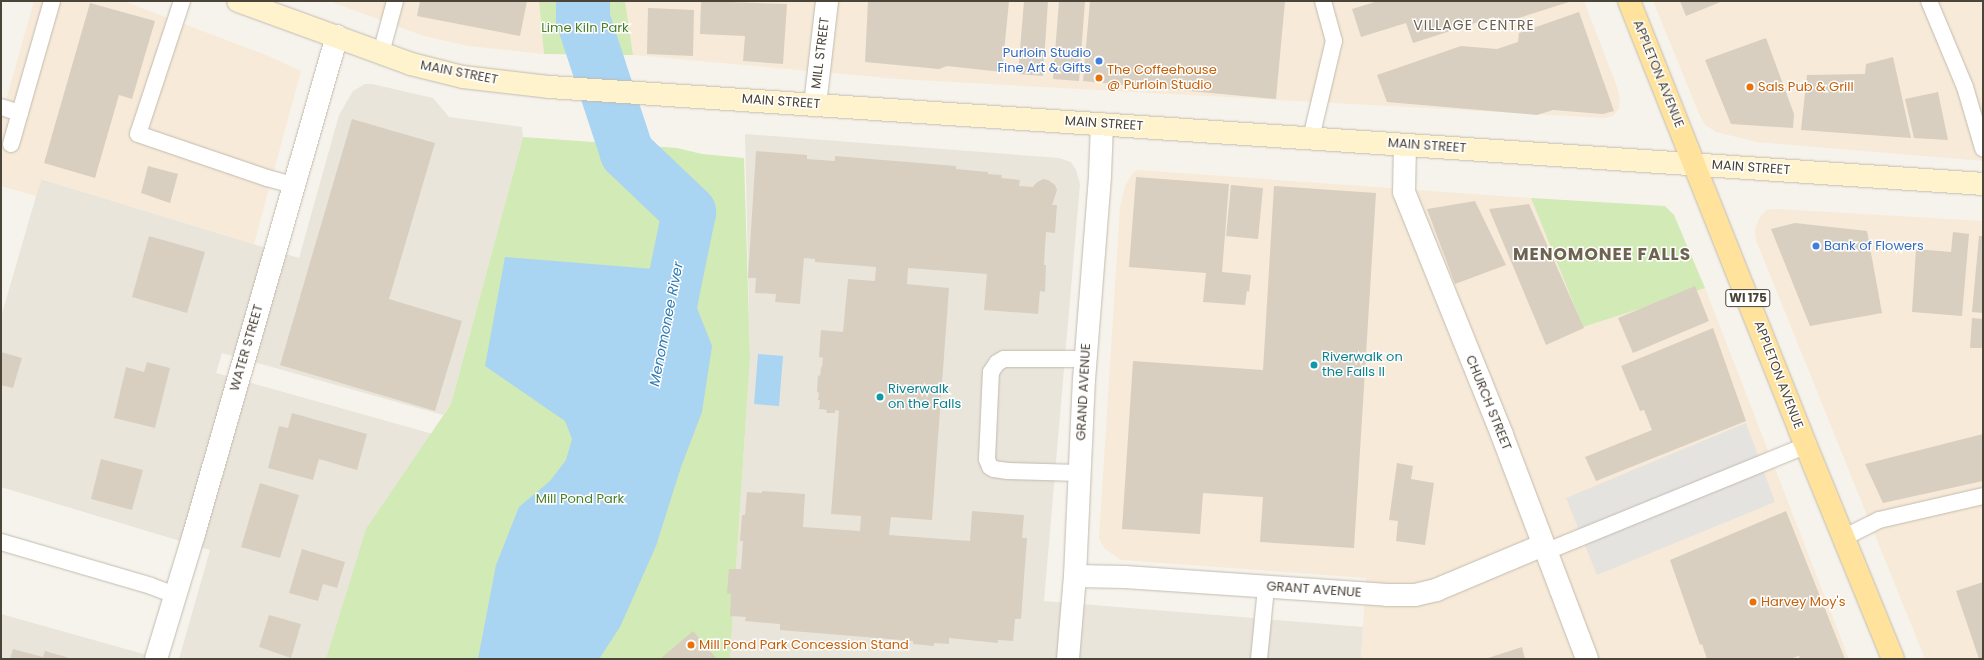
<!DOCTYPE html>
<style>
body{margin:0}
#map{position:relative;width:1984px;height:660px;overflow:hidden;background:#f6f3ec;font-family:Poppins,sans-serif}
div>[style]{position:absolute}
.residential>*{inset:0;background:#eae5da}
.commercial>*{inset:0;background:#f7ead8}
.green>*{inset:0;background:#d2eab5}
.parking>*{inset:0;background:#e5e3e0}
.water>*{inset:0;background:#a9d4f2}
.river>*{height:54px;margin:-27px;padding:0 27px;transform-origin:27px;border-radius:27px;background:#a9d4f2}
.building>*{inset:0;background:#d8cfc1}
.roads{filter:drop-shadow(0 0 1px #c2bbae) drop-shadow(0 0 1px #c2bbae)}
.lane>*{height:16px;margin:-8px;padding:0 8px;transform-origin:8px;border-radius:8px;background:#fff}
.street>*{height:22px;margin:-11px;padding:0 11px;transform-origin:11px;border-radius:11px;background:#fff}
.secondary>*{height:22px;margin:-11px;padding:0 11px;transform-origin:11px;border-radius:11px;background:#fff3cd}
.primary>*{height:22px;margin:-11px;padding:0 11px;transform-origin:11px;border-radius:11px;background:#ffe39c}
.dots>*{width:11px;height:11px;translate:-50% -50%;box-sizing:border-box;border:2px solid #fff;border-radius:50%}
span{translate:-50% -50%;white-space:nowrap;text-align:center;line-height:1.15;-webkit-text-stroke:3px #fff;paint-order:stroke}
.shield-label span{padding:1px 3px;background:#fff;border:1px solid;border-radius:3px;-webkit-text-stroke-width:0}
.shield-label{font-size:12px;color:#4b4439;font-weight:700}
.park-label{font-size:13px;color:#4a7f2a}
.street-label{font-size:13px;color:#4b4439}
.shop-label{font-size:13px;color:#366cbe}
.right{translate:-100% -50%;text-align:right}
.left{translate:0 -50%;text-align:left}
.food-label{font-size:13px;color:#c56008}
.culture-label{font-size:13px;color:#0d838f}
.neighbourhood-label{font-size:14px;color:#6e6250;letter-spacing:1px}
.water-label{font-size:14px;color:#2e7ab2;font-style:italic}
.district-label{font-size:17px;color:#6e6250;font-weight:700;letter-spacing:1px}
.frame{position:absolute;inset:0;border:2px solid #4b4439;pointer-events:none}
</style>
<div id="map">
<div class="residential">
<i style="clip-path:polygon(365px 84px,372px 84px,433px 98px,449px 117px,522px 127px,523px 137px,451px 404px,443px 415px,222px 353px,216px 373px,497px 452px,444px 659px,179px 659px,210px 550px,1px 487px,1px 317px,41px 179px,299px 258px,339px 115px,353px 91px)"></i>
<i style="clip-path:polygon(745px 134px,1059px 158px,1071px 162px,1076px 170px,1080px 184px,1044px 601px,1363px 627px,1361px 659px,730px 659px,750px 358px)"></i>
<i style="clip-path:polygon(1px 614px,140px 653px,159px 659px,1px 659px)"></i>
</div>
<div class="commercial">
<i style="clip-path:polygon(34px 1px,123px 1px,266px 55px,301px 71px,254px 244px,42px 179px,36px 196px,1px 186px,1px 118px)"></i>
<i style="clip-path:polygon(329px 1px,539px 1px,544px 54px,468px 46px,424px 36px)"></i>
<i style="clip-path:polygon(625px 1px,1584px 1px,1617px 87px,1620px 100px,1619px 108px,1614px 115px,1606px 118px,899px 79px,633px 55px)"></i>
<i style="clip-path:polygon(1653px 1px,1983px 1px,1983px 161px,1757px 142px,1716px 132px,1705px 125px,1700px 116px)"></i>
<i style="clip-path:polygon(1138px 170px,1531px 198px,1583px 327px,1705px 288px,1849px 659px,1361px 659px,1366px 578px,1121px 560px,1105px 549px,1099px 539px,1120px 207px,1125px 186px,1133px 173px)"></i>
<i style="clip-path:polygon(1777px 209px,1983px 221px,1983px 659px,1925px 659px,1756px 240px,1755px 229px,1759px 219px,1766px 210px)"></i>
</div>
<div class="green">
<i style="clip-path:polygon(539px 1px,625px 1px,633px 55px,544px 54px)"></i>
<i style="clip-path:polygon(523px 137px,677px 148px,702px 154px,744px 158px,750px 358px,730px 659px,326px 659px,366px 529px,451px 404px)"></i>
<i style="clip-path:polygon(1531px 198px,1665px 206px,1674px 215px,1705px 288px,1583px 327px)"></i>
</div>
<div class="parking">
<i style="clip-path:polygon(1746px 423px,1775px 502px,1597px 575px,1566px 498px)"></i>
</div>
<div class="water">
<i style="clip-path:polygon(505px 257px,703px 273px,697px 308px,712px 346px,702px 412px,681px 467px,656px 546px,620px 627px,599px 659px,478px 659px,496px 565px,519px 507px,550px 481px,566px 460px,572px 439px,565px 421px,485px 366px)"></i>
<i style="clip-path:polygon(758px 354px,783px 356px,779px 406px,754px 404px)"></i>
</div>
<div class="river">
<i style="left:583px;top:1px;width:18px;rotate:90deg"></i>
<i style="left:583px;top:19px;width:141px;rotate:71.8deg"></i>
<i style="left:627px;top:153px;width:86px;rotate:43.6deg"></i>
<i style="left:689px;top:212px;width:135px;rotate:101.6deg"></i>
</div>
<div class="building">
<i style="clip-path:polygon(420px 1px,527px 1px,520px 36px,417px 16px)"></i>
<i style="clip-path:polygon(701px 1px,787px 4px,783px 64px,743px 61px,745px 36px,700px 34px)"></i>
<i style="clip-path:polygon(868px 1px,1009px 1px,1002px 72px,947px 66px,939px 69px,865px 62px)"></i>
<i style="clip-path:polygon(1024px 1px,1048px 1px,1043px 76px,1018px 74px)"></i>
<i style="clip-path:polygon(1059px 1px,1085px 1px,1079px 81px,1053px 79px)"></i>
<i style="clip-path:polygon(1090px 1px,1285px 1px,1276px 99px,1083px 81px)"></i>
<i style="clip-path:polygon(1378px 1px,1572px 1px,1497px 25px,1494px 17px,1413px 43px,1406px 23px,1361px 37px,1352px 9px)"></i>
<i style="clip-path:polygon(1680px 1px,1723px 1px,1686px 16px)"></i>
<i style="clip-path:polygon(90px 3px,155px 21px,132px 99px,119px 95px,95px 178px,44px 163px)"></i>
<i style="clip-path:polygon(648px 8px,694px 10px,693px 56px,647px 54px)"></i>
<i style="clip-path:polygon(1579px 12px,1614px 111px,1603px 114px,1553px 110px,1537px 115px,1387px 102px,1377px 75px,1461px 46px,1497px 49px,1518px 42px,1519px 33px)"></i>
<i style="clip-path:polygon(1766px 38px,1794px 114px,1793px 128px,1731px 124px,1705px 60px)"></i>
<i style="clip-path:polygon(1893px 57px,1911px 138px,1801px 130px,1807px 75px,1865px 74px,1866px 64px)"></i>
<i style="clip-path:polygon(1938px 92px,1948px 140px,1914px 138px,1905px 99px)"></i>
<i style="clip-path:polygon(352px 119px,435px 143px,389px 299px,462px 321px,435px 411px,280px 365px)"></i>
<i style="clip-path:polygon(756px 151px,807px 155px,807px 159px,835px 161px,835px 156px,956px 166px,956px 169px,988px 172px,988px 174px,1002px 175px,1001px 178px,1020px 180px,1019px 186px,1033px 187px,1036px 183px,1043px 179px,1048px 180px,1055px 185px,1057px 190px,1052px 205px,1057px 205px,1055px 233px,1046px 232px,1044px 265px,1046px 265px,1045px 292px,1040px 291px,1038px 314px,984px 310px,987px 274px,908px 268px,907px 284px,949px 288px,932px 520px,891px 517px,889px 535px,970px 541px,972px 511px,1024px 515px,1022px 538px,1027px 538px,1021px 619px,1015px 619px,1013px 641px,998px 640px,998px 643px,949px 638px,949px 644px,934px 643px,934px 646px,913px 644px,913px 641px,780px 630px,780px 624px,745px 621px,746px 617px,730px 616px,731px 594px,727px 593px,729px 569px,741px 569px,743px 541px,740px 541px,742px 515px,745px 515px,747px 492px,762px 493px,762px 491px,805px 494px,803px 527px,860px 531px,861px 516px,831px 514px,839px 411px,835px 410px,835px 413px,826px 413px,827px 410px,819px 409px,820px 400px,818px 400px,819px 393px,817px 392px,818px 375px,820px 376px,821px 367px,822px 367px,823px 358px,819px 357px,821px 330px,843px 332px,848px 279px,875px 281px,876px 267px,815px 262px,815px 259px,804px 258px,800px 304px,775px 302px,776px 294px,755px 293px,756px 278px,748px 278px)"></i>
<i style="clip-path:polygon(148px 166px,178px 174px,170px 203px,141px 193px)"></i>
<i style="clip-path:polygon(1136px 177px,1229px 184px,1222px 272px,1251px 275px,1249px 292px,1247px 291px,1245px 305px,1203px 302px,1206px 273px,1129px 267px)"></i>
<i style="clip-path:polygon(1231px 185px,1263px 188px,1258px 239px,1226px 236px)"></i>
<i style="clip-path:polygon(1274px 186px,1376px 193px,1354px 548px,1260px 542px,1263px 497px,1203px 493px,1200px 534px,1122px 529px,1133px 361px,1263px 370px)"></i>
<i style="clip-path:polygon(1475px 201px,1506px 265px,1455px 284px,1427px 209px)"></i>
<i style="clip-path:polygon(1529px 204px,1584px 328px,1546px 345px,1489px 209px)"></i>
<i style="clip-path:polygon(1795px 223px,1867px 231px,1882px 313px,1810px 326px,1771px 229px)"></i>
<i style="clip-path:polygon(1953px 232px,1969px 234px,1962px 316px,1912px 312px,1916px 249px,1951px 252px)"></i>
<i style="clip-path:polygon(149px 236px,205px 252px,187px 313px,132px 297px)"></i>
<i style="clip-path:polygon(1979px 236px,1983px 236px,1983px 313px,1972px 312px)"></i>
<i style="clip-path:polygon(1695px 286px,1709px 321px,1633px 353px,1618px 318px)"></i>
<i style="clip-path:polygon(1972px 318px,1983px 319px,1983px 348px,1970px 348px)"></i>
<i style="clip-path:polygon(1713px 328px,1746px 421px,1596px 481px,1585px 457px,1652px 430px,1644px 410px,1640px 411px,1621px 366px)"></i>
<i style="clip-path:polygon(1px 352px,22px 358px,13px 388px,1px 385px)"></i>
<i style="clip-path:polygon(147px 362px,170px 368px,155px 428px,114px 418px,126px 367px,144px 372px)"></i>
<i style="clip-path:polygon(292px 413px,367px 434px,357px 470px,319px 459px,313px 480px,268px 468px,279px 426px,288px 428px)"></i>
<i style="clip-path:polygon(1983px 434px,1983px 481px,1883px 503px,1865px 464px)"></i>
<i style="clip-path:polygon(101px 459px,143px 470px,132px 510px,91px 499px)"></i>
<i style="clip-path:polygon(1397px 463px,1413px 466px,1411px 479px,1434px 483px,1425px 545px,1396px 541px,1398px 521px,1389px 520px)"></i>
<i style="clip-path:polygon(260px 483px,299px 495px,280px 558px,241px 547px)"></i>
<i style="clip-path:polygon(1786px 511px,1845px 659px,1800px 659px,1799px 656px,1790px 659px,1707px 659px,1702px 644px,1700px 645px,1670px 560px)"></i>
<i style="clip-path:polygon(302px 549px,345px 562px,337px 588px,323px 584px,318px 601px,289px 593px)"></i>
<i style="clip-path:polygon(1983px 582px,1983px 659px,1979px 659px,1956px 591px)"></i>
<i style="clip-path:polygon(269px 615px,301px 624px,291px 658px,259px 647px)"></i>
<i style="clip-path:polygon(693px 631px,717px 659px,660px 659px)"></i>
<i style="clip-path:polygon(1522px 647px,1525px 659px,1485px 659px)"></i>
<i style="clip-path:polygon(13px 649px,43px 657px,45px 651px,73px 659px,10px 659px)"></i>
</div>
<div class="roads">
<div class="lane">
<i style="left:182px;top:1px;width:140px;rotate:108.3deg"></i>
<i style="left:138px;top:134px;width:136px;rotate:18.8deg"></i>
<i style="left:267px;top:178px;width:28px;rotate:15deg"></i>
<i style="left:1929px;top:1px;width:93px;rotate:67.3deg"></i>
<i style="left:1965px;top:87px;width:64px;rotate:73.6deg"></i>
<i style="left:381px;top:53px;width:54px;rotate:-74.9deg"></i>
<i style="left:1px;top:107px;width:20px;rotate:18deg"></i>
<i style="left:1311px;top:138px;width:100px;rotate:-76.7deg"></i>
<i style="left:1334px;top:41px;width:41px;rotate:-105.4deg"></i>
<i style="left:11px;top:144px;width:149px;rotate:-74deg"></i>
<i style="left:1080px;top:473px;width:72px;rotate:-178.4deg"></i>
<i style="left:1008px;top:471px;width:14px;rotate:-172deg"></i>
<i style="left:994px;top:469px;width:4px;rotate:-153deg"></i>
<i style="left:990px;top:467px;width:9px;rotate:-111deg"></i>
<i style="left:987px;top:459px;width:87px;rotate:-87.4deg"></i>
<i style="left:991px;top:372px;width:11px;rotate:-56deg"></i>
<i style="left:997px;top:363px;width:8px;rotate:-30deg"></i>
<i style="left:1004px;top:359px;width:82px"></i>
<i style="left:1843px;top:538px;width:40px;rotate:-26.6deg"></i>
<i style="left:1879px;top:520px;width:107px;rotate:-13deg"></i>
<i style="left:1px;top:542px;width:156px;rotate:16.3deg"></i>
<i style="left:151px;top:586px;width:26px;rotate:21deg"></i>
<i style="left:1545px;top:552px;width:281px;rotate:-22.2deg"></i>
<i style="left:1259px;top:659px;width:72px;rotate:-84.4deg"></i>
</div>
<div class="street">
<i style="left:815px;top:105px;width:105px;rotate:-83.4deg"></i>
<i style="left:1405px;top:145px;width:47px;rotate:91.2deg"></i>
<i style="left:1404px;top:192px;width:262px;rotate:68deg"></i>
<i style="left:1502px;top:435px;width:240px;rotate:69.2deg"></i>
<i style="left:1075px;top:576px;width:50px;rotate:1.1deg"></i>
<i style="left:1125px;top:577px;width:263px;rotate:3.9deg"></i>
<i style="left:1387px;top:595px;width:28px"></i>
<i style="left:1415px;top:595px;width:22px;rotate:-13deg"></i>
<i style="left:1436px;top:590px;width:116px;rotate:-22.8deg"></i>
<i style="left:156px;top:659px;width:131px;rotate:-73.1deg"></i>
<i style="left:194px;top:534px;width:518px;rotate:-73.98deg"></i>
<i style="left:1068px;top:659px;width:83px;rotate:-85.2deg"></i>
<i style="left:1075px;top:576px;width:196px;rotate:-87.4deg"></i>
<i style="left:1084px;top:380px;width:205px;rotate:-85.5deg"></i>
<i style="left:1100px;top:176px;width:52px;rotate:-87.8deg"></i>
</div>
<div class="secondary">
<i style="left:238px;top:1px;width:184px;rotate:20deg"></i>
<i style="left:411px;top:64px;width:54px;rotate:14deg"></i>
<i style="left:463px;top:77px;width:88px;rotate:6.6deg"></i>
<i style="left:550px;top:87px;width:1436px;rotate:3.87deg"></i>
</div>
<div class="primary">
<i style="left:1629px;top:1px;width:463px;rotate:68.3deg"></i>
<i style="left:1800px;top:431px;width:246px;rotate:67.8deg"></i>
</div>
</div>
<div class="dots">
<i style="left:1099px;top:61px;background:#3f7fe0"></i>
<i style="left:1099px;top:78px;background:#e8710a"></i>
<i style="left:1750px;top:87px;background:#e8710a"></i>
<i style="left:1816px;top:246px;background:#3f7fe0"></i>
<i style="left:1314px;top:365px;background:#0f9aa8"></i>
<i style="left:880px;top:397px;background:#0f9aa8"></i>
<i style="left:1753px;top:602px;background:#e8710a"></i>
<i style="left:691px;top:645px;background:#e8710a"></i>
</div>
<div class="shield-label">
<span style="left:1748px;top:298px">WI 175</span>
</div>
<div class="park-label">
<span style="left:585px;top:28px">Lime Kiln Park</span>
<span style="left:580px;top:499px">Mill Pond Park</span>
</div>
<div class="street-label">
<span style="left:821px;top:53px;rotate:-83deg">MILL STREET</span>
<span style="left:459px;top:73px;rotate:11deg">MAIN STREET</span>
<span style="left:1658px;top:74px;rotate:68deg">APPLETON AVENUE</span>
<span style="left:781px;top:102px;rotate:4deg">MAIN STREET</span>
<span style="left:1104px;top:124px;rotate:4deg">MAIN STREET</span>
<span style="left:1427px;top:146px;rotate:4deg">MAIN STREET</span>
<span style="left:1751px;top:168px;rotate:4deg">MAIN STREET</span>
<span style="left:247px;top:348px;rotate:-74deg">WATER STREET</span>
<span style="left:1778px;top:375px;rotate:69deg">APPLETON AVENUE</span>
<span style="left:1084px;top:392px;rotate:-87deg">GRAND AVENUE</span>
<span style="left:1488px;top:403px;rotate:68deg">CHURCH STREET</span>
<span style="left:1314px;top:590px;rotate:4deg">GRANT AVENUE</span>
</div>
<div class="shop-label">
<span class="right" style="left:1091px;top:61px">Purloin Studio<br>Fine Art &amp; Gifts</span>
<span class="left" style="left:1824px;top:246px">Bank of Flowers</span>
</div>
<div class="food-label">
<span class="left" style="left:1107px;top:78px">The Coffeehouse<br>@ Purloin Studio</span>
<span class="left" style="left:1758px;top:87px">Sals Pub &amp; Grill</span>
<span class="left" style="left:1761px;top:602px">Harvey Moy's</span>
<span class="left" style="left:699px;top:645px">Mill Pond Park Concession Stand</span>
</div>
<div class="culture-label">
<span class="left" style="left:1322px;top:365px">Riverwalk on<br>the Falls II</span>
<span class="left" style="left:888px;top:397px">Riverwalk<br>on the Falls</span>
</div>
<div class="neighbourhood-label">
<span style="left:1474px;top:25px">VILLAGE CENTRE</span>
</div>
<div class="water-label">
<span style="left:666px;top:324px;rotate:-79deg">Menomonee River</span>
</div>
<div class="district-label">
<span style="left:1602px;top:255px">MENOMONEE FALLS</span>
</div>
<div class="frame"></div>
</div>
